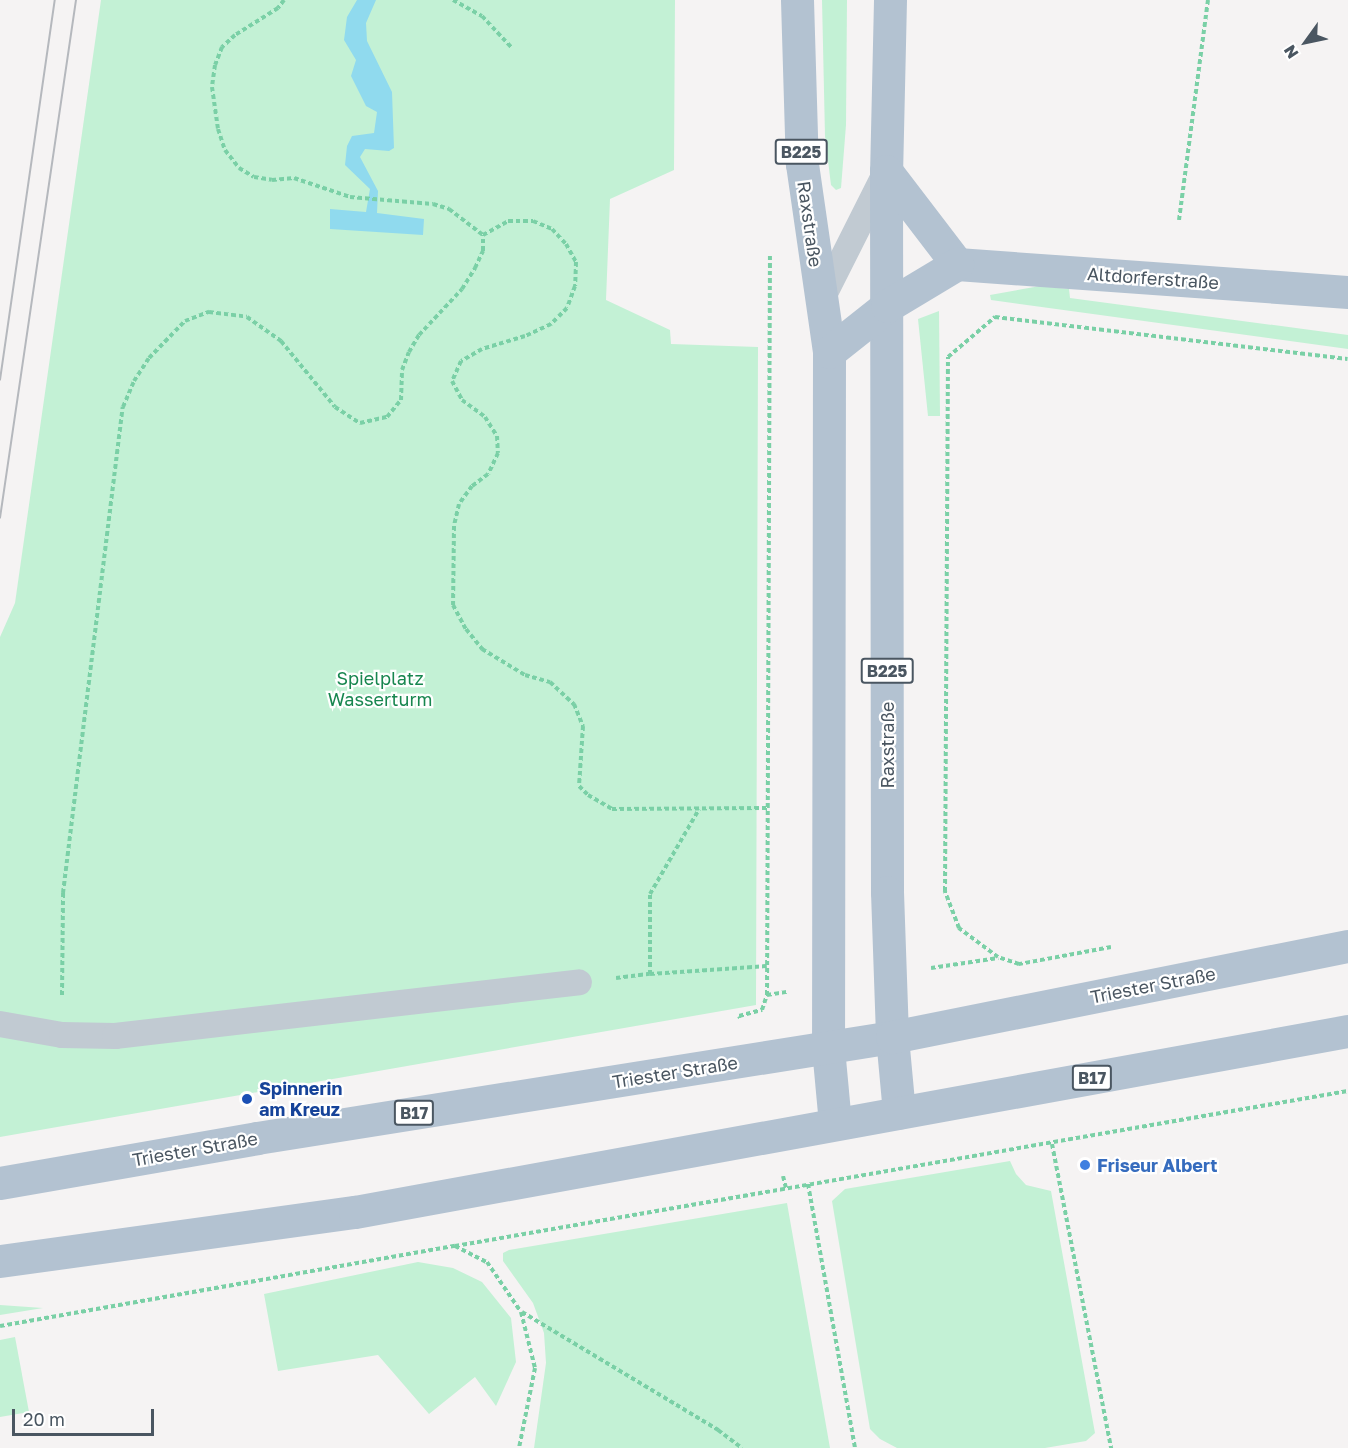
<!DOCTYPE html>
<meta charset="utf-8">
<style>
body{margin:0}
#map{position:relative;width:1348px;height:1448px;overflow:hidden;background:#f5f3f3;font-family:"Golos Text",sans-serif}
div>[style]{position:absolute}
.green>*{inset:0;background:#c3f1d5}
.water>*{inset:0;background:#90daee}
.path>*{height:4px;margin-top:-2px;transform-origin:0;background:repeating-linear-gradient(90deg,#7ad0a6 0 4.5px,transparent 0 7.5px)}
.lane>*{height:26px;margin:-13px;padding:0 13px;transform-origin:13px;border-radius:13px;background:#c1cad2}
.primary>*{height:33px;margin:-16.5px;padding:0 16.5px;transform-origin:16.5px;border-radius:16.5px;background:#b3c2d1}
.tram>*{height:1.5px;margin:-0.75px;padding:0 0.75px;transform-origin:0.75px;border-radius:0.75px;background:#b5b8bd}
.dots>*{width:16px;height:16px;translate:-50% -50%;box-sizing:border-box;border:3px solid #fff;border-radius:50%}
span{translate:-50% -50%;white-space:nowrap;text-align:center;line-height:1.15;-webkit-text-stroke:4.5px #fff;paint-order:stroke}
.shield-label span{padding:2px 4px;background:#fff;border:2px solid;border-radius:4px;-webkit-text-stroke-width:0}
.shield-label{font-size:16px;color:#4a5661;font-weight:700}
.street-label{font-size:18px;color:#4a5661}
.park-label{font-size:18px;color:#17864f}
.transit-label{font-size:18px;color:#164399;font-weight:700}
.left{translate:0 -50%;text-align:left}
.shop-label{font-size:18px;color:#366cbe;font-weight:700}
.north{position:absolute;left:1276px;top:12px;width:60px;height:60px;-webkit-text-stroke:4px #fff;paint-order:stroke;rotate:237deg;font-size:16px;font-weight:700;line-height:24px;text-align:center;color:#4a5661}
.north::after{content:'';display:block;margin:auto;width:21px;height:27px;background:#4a5661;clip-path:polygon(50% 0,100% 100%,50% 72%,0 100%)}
.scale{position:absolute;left:12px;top:1409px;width:142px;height:27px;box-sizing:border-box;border:3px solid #4a5661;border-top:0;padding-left:8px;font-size:18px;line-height:21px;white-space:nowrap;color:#4a5661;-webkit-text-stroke:4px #fff;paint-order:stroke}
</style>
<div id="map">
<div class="green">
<i style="clip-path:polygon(101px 0,675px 0,674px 170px,610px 199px,606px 300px,670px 330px,671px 344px,758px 347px,756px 1005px,0 1137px,0 637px,15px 603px)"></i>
<i style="clip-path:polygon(822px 0,847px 0,846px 125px,841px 188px,836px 190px,831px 185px,825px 136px)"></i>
<i style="clip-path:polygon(1040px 286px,1069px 289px,1070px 298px,1348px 335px,1348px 349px,991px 300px,990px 295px)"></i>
<i style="clip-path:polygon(939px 311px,940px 416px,928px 416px,918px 319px)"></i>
<i style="clip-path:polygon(1010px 1161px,1016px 1174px,1026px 1185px,1051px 1191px,1095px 1433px,1086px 1441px,1045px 1448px,897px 1448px,880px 1439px,870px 1429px,832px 1201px,845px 1189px)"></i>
<i style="clip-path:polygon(787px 1203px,830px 1448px,534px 1448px,546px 1363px,544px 1333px,533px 1303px,503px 1261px,503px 1253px,509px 1250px)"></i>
<i style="clip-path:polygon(418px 1262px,453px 1268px,482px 1282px,511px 1318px,516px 1362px,496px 1406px,475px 1377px,429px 1414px,378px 1355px,278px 1371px,264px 1294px)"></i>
<i style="clip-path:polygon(0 1305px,43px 1308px,0 1315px)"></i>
<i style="clip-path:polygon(15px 1337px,29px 1412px,0 1417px,0 1340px)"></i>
</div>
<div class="water">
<i style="clip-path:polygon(357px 0,376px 0,366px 23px,367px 41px,392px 92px,394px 148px,389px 151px,365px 149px,360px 157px,378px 191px,377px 213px,424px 219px,423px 235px,330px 229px,330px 209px,366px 212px,370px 189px,345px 165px,347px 146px,352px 136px,374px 133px,377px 112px,366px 106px,351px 76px,356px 60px,344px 40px,347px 17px)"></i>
</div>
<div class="path">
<i style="left:284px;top:0;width:10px;rotate:127deg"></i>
<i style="left:278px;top:8px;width:51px;rotate:147.9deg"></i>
<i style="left:235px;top:35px;width:18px;rotate:137deg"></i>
<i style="left:222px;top:47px;width:19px;rotate:111deg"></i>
<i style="left:215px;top:65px;width:22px;rotate:98deg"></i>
<i style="left:212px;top:87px;width:42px;rotate:81.9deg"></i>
<i style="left:218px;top:129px;width:22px;rotate:72deg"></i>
<i style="left:225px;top:150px;width:23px;rotate:52deg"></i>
<i style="left:239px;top:168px;width:17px;rotate:31deg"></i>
<i style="left:254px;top:177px;width:18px;rotate:9deg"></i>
<i style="left:272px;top:180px;width:22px;rotate:-5deg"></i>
<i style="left:294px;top:178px;width:59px;rotate:18.7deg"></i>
<i style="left:350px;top:197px;width:83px;rotate:4.8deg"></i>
<i style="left:433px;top:204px;width:17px;rotate:17deg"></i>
<i style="left:449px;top:209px;width:43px;rotate:37.4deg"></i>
<i style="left:483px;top:235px;width:29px;rotate:-29deg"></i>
<i style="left:508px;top:221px;width:25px"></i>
<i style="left:533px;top:221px;width:21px;rotate:23deg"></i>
<i style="left:552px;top:229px;width:21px;rotate:47deg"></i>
<i style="left:566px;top:244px;width:21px;rotate:61deg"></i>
<i style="left:576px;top:262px;width:24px;rotate:92deg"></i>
<i style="left:575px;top:286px;width:23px;rotate:110deg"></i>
<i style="left:567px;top:308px;width:23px;rotate:135deg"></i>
<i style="left:551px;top:324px;width:29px;rotate:155deg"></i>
<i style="left:525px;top:336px;width:45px;rotate:163.2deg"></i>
<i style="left:482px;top:349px;width:24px;rotate:150deg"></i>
<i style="left:461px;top:361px;width:22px;rotate:114deg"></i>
<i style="left:452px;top:381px;width:21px;rotate:62deg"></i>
<i style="left:462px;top:400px;width:29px;rotate:36deg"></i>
<i style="left:485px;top:417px;width:22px;rotate:58deg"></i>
<i style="left:497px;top:436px;width:17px;rotate:87deg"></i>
<i style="left:498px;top:453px;width:23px;rotate:115deg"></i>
<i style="left:488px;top:474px;width:20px;rotate:143deg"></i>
<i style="left:472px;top:486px;width:22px;rotate:126deg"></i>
<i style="left:459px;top:504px;width:23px;rotate:103deg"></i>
<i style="left:454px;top:526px;width:79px;rotate:90.7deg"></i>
<i style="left:453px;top:605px;width:27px;rotate:62deg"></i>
<i style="left:466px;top:629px;width:26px;rotate:51deg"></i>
<i style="left:482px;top:649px;width:50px;rotate:31.2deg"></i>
<i style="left:525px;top:675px;width:26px;rotate:16deg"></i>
<i style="left:550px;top:682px;width:33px;rotate:43deg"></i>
<i style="left:574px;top:704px;width:24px;rotate:68deg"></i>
<i style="left:583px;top:726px;width:60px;rotate:93.8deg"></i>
<i style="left:579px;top:786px;width:13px;rotate:45deg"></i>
<i style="left:588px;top:795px;width:28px;rotate:30deg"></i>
<i style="left:612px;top:809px;width:156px;rotate:-0.4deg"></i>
<i style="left:453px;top:0;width:33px;rotate:29deg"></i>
<i style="left:482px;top:16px;width:44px;rotate:46.8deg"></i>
<i style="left:1179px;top:220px;width:222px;rotate:-82.5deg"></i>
<i style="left:1111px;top:947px;width:94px;rotate:169.5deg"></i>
<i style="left:1019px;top:964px;width:22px;rotate:-162deg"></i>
<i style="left:998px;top:957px;width:49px;rotate:-143.4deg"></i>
<i style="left:959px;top:928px;width:40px;rotate:-111deg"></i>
<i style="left:945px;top:891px;width:534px;rotate:-89.68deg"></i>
<i style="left:948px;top:357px;width:62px;rotate:-40.4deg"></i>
<i style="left:995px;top:317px;width:355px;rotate:6.8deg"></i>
<i style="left:931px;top:968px;width:68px;rotate:-8.5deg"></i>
<i style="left:650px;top:974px;width:117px;rotate:-3.9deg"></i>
<i style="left:616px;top:978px;width:34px;rotate:-7deg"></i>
<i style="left:650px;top:974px;width:80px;rotate:-90deg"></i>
<i style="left:650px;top:894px;width:98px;rotate:-60deg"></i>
<i style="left:62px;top:995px;width:102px;rotate:-89.4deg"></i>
<i style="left:63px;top:893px;width:490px;rotate:-83deg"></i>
<i style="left:123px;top:407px;width:28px;rotate:-67deg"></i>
<i style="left:134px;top:381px;width:27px;rotate:-57deg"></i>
<i style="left:149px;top:358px;width:52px;rotate:-45.8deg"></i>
<i style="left:185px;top:321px;width:26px;rotate:-21deg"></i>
<i style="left:209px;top:312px;width:38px;rotate:7deg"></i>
<i style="left:247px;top:317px;width:42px;rotate:35.2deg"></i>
<i style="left:281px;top:341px;width:85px;rotate:50.7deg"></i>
<i style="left:335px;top:407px;width:30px;rotate:33deg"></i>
<i style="left:360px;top:423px;width:28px;rotate:-13deg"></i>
<i style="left:387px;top:417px;width:22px;rotate:-51deg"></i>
<i style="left:401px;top:400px;width:30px;rotate:-88deg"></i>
<i style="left:402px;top:370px;width:19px;rotate:-69deg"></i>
<i style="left:409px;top:352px;width:20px;rotate:-60deg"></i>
<i style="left:419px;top:335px;width:63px;rotate:-46.9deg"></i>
<i style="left:462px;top:289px;width:25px;rotate:-58deg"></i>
<i style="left:475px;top:268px;width:19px;rotate:-65deg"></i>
<i style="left:483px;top:251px;width:16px;rotate:-90deg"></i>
<i style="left:767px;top:995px;width:20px;rotate:-9deg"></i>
<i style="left:740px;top:1018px;width:2px;rotate:-117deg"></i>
<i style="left:739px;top:1016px;width:24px;rotate:-15deg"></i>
<i style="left:762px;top:1010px;width:16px;rotate:-72deg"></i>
<i style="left:767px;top:995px;width:739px;rotate:-89.77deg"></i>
<i style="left:1052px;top:1144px;width:310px;rotate:79deg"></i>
<i style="left:783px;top:1176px;width:12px;rotate:76deg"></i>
<i style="left:808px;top:1184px;width:268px;rotate:79.9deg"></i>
<i style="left:455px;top:1246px;width:906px;rotate:-9.85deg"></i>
<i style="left:522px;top:1312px;width:229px;rotate:31deg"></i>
<i style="left:718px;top:1430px;width:30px;rotate:37deg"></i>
<i style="left:0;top:1326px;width:462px;rotate:-10deg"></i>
<i style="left:455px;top:1246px;width:36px;rotate:27deg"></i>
<i style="left:487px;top:1262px;width:60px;rotate:55.8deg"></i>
<i style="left:521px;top:1312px;width:58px;rotate:76deg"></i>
<i style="left:535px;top:1368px;width:82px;rotate:101.3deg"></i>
</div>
<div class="lane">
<i style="left:820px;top:303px;width:144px;rotate:-63.3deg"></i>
<i style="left:0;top:1024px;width:63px;rotate:10.1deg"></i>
<i style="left:62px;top:1035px;width:53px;rotate:1.1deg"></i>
<i style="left:115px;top:1036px;width:467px;rotate:-6.6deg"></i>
</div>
<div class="primary">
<i style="left:797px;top:0;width:164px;rotate:88.3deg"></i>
<i style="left:802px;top:164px;width:190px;rotate:81.8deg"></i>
<i style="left:829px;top:352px;width:696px;rotate:90.08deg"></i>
<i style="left:828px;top:1048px;width:76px;rotate:84.7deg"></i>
<i style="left:890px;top:0;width:171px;rotate:91.3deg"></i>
<i style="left:886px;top:171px;width:721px;rotate:89.92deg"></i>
<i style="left:887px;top:892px;width:145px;rotate:88deg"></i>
<i style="left:892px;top:1037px;width:76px;rotate:84.7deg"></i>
<i style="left:886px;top:171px;width:117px;rotate:52.6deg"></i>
<i style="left:957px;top:264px;width:392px;rotate:4.1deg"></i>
<i style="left:829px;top:352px;width:74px;rotate:-38.4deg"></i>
<i style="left:887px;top:306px;width:82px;rotate:-31deg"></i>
<i style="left:0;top:1183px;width:261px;rotate:-9.9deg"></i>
<i style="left:257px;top:1138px;width:643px;rotate:-9.04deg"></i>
<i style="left:892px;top:1037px;width:465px;rotate:-11.3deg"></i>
<i style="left:0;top:1261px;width:358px;rotate:-7.9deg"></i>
<i style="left:355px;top:1212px;width:1009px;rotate:-10.33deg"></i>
</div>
<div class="tram">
<i style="left:0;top:380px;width:384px;rotate:-81.8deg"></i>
<i style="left:0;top:518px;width:524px;rotate:-81.65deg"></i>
</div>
<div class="dots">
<i style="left:247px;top:1099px;background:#1a4fb4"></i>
<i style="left:1085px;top:1165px;background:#3f7fe0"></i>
</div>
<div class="shield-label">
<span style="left:801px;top:152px">B225</span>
<span style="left:887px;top:671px">B225</span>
<span style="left:1092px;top:1078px">B17</span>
<span style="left:414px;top:1113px">B17</span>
</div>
<div class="street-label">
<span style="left:810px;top:224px;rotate:82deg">Raxstraße</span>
<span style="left:1153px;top:278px;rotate:4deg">Altdorferstraße</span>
<span style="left:887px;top:745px;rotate:-90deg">Raxstraße</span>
<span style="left:1153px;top:985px;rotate:-11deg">Triester Straße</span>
<span style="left:675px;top:1072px;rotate:-9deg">Triester Straße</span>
<span style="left:195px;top:1149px;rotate:-10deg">Triester Straße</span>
</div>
<div class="park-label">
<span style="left:380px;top:689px">Spielplatz<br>Wasserturm</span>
</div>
<div class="transit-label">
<span class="left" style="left:259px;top:1099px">Spinnerin<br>am Kreuz</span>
</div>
<div class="shop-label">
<span class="left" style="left:1097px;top:1165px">Friseur Albert</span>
</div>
<div class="north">N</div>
<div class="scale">20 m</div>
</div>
